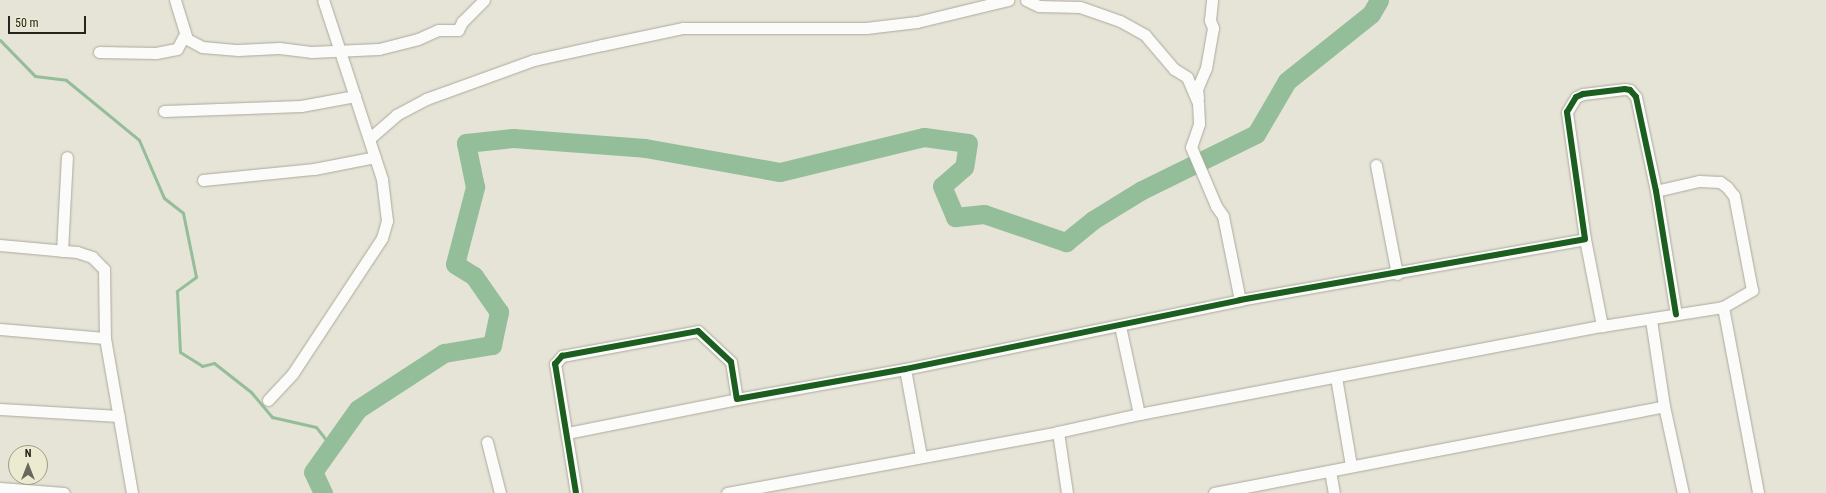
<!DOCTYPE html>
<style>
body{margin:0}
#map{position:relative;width:1826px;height:493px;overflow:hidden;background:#e6e4d6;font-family:"Roboto Condensed",sans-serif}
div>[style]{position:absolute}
.stream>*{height:3px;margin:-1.5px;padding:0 1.5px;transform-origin:1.5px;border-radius:1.5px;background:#94bd9a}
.river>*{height:19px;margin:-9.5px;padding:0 9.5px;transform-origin:9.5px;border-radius:9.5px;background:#94bd9a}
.roads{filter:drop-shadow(0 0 1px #aba99e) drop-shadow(0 0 1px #aba99e)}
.minor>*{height:11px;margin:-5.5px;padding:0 5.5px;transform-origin:5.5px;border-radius:5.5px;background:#fbfbf9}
.cycleway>*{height:6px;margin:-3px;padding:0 3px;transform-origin:3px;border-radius:3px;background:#1b5e20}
span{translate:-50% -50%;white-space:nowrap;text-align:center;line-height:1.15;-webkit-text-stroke:3.5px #ecead0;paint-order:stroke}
.north{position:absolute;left:8px;top:445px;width:40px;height:40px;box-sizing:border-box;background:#ecead0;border:1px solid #9d9b88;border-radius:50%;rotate:0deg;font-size:11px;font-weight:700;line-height:16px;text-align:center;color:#26251b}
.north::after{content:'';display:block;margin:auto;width:14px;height:18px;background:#69685c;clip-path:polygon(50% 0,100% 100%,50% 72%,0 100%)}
.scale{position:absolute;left:8px;top:16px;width:78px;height:18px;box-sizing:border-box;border:2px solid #26251b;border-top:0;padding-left:5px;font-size:12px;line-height:14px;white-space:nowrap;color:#26251b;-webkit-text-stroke:3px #ecead0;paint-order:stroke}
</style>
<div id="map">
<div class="stream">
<i style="left:0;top:40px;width:50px;rotate:45.8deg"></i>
<i style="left:35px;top:76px;width:31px;rotate:7deg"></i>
<i style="left:66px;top:80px;width:94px;rotate:39.4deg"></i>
<i style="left:139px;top:140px;width:63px;rotate:66.7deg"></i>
<i style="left:164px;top:198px;width:24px;rotate:38deg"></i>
<i style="left:183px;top:213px;width:65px;rotate:78.5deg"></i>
<i style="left:196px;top:277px;width:24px;rotate:144deg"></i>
<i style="left:177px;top:291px;width:61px;rotate:87.2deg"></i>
<i style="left:180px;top:352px;width:26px;rotate:32deg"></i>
<i style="left:202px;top:366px;width:12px;rotate:-14deg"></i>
<i style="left:214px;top:363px;width:47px;rotate:38.1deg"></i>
<i style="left:251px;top:392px;width:33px;rotate:50deg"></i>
<i style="left:272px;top:417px;width:45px;rotate:12.8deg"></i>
<i style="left:316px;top:427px;width:24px;rotate:52deg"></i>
</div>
<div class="river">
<i style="left:323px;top:493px;width:23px;rotate:-115deg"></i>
<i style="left:313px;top:472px;width:77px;rotate:-54.5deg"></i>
<i style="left:358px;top:409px;width:103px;rotate:-33.1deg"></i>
<i style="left:444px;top:353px;width:49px;rotate:-9.5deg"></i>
<i style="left:492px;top:345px;width:34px;rotate:-78deg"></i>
<i style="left:499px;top:312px;width:44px;rotate:-124.8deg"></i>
<i style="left:474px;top:276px;width:22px;rotate:-148deg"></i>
<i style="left:455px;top:264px;width:80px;rotate:-75.4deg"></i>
<i style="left:475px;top:187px;width:45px;rotate:-101.6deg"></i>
<i style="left:466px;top:143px;width:47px;rotate:-6.1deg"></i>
<i style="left:513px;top:138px;width:132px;rotate:4.3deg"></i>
<i style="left:645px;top:148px;width:137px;rotate:10.1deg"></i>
<i style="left:780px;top:172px;width:148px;rotate:-13.7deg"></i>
<i style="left:924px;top:137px;width:44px;rotate:7.8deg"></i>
<i style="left:968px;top:143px;width:24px;rotate:99deg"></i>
<i style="left:964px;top:167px;width:29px;rotate:139deg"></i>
<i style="left:942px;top:186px;width:34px;rotate:67deg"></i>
<i style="left:955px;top:217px;width:29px;rotate:-6deg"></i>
<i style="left:984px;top:214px;width:87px;rotate:18.9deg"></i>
<i style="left:1066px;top:242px;width:35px;rotate:-39deg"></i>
<i style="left:1093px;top:220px;width:57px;rotate:-31.5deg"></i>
<i style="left:1142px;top:190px;width:127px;rotate:-26.2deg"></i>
<i style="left:1256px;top:134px;width:61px;rotate:-59.7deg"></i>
<i style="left:1287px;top:81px;width:107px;rotate:-38.6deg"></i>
<i style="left:1371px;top:14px;width:16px;rotate:-60deg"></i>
</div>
<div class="roads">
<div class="minor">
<i style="left:175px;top:0;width:41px;rotate:72.9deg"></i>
<i style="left:187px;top:39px;width:17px;rotate:28deg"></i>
<i style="left:202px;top:47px;width:36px;rotate:5deg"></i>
<i style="left:238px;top:50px;width:41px;rotate:-2.8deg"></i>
<i style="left:279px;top:48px;width:32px;rotate:7deg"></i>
<i style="left:311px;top:52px;width:68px;rotate:-2.5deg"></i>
<i style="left:379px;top:49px;width:40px;rotate:-14.4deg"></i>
<i style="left:418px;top:39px;width:22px;rotate:-24deg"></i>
<i style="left:438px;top:30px;width:20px"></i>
<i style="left:458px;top:30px;width:9px;rotate:-63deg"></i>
<i style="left:462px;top:22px;width:31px;rotate:-45deg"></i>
<i style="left:1026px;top:0;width:14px;rotate:25deg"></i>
<i style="left:1039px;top:6px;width:41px;rotate:1.4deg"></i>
<i style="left:1080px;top:7px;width:42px;rotate:19.3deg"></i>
<i style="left:1120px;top:21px;width:29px;rotate:29deg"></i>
<i style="left:1145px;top:35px;width:45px;rotate:49.5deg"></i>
<i style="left:1174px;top:69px;width:15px;rotate:32deg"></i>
<i style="left:1187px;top:77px;width:28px;rotate:67deg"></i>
<i style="left:1198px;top:103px;width:21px;rotate:87deg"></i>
<i style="left:1199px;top:124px;width:24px;rotate:109deg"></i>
<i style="left:1191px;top:147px;width:64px;rotate:67deg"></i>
<i style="left:1216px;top:206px;width:12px;rotate:55deg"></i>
<i style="left:1223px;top:216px;width:86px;rotate:78.6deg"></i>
<i style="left:99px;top:52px;width:57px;rotate:1deg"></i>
<i style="left:156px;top:53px;width:21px;rotate:-11deg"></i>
<i style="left:177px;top:49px;width:17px;rotate:-62deg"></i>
<i style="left:1198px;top:98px;width:9px;rotate:-96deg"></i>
<i style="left:1197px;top:89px;width:23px;rotate:-67deg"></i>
<i style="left:1206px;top:68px;width:41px;rotate:-80.1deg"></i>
<i style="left:1213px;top:28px;width:9px;rotate:-111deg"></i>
<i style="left:1210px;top:20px;width:20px;rotate:-84deg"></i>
<i style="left:164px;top:111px;width:137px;rotate:-2.1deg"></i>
<i style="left:301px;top:106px;width:55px;rotate:-10.5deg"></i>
<i style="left:370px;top:138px;width:35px;rotate:-41deg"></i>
<i style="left:396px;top:115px;width:34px;rotate:-28deg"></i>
<i style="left:426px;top:99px;width:115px;rotate:-19.9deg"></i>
<i style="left:534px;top:60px;width:70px;rotate:-12.4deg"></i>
<i style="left:602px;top:45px;width:83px;rotate:-11.9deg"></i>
<i style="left:683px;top:28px;width:183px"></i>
<i style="left:866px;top:28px;width:51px;rotate:-6.7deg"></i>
<i style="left:917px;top:22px;width:94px;rotate:-13.6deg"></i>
<i style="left:1376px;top:165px;width:111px;rotate:79.1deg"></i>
<i style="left:203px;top:180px;width:112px;rotate:-5.7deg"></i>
<i style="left:314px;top:169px;width:62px;rotate:-11.1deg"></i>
<i style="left:1585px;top:239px;width:89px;rotate:78.9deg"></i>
<i style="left:0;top:245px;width:77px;rotate:5.2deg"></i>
<i style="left:77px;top:252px;width:16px;rotate:18deg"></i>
<i style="left:92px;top:257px;width:17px;rotate:45deg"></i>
<i style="left:104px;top:269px;width:69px;rotate:89.2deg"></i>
<i style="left:105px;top:338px;width:157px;rotate:80.1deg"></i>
<i style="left:62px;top:251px;width:94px;rotate:-87deg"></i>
<i style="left:1723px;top:307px;width:189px;rotate:79.3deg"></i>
<i style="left:1651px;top:320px;width:87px;rotate:81.4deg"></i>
<i style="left:1664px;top:406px;width:89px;rotate:77.7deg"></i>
<i style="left:1120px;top:326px;width:90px;rotate:77.8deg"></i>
<i style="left:0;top:329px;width:105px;rotate:4.9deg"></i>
<i style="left:905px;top:369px;width:88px;rotate:79.6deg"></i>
<i style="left:1336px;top:377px;width:90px;rotate:80.4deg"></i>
<i style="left:268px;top:400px;width:37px;rotate:-47deg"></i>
<i style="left:293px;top:373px;width:162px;rotate:-56.6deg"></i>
<i style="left:382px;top:238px;width:18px;rotate:-74deg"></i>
<i style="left:387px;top:221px;width:42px;rotate:-96.8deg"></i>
<i style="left:382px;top:179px;width:188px;rotate:-108.2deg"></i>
<i style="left:0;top:409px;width:119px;rotate:3.4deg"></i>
<i style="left:1058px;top:432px;width:62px;rotate:81.6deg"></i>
<i style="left:567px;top:433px;width:173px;rotate:-11.3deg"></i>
<i style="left:487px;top:442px;width:53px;rotate:75.7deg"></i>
<i style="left:1330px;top:471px;width:22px;rotate:80deg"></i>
<i style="left:0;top:488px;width:64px;rotate:4.5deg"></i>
<i style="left:576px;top:493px;width:131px;rotate:-99.2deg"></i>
<i style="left:555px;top:364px;width:11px;rotate:-49deg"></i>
<i style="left:562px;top:356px;width:138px;rotate:-10.4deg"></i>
<i style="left:698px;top:331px;width:45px;rotate:43.2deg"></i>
<i style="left:731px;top:362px;width:37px;rotate:81deg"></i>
<i style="left:737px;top:399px;width:171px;rotate:-10.1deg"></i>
<i style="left:905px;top:369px;width:342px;rotate:-11.6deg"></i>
<i style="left:1240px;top:300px;width:350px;rotate:-10deg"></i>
<i style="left:1585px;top:239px;width:128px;rotate:-98.1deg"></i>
<i style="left:1567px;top:112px;width:17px;rotate:-59deg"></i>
<i style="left:1576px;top:97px;width:8px;rotate:-23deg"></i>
<i style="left:1583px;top:94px;width:42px;rotate:-6.8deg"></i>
<i style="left:1625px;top:89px;width:5px;rotate:11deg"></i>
<i style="left:1630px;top:90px;width:9px;rotate:49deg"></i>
<i style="left:1636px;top:97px;width:96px;rotate:78deg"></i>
<i style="left:1656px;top:191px;width:125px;rotate:80.8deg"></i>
<i style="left:727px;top:493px;width:337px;rotate:-10.4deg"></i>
<i style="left:1058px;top:432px;width:83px;rotate:-12.5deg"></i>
<i style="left:1139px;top:414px;width:471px;rotate:-10.8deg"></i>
<i style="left:1602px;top:326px;width:122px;rotate:-8.9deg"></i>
<i style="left:1723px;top:307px;width:34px;rotate:-30deg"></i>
<i style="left:1752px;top:290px;width:96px;rotate:-100.8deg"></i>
<i style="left:1734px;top:196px;width:11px;rotate:-128deg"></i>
<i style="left:1727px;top:187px;width:9px;rotate:-144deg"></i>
<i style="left:1720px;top:182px;width:21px;rotate:-177deg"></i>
<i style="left:1699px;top:181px;width:44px;rotate:166.9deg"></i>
<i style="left:1214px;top:493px;width:458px;rotate:-10.9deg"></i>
</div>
</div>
<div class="cycleway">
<i style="left:576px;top:493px;width:131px;rotate:-99.2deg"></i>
<i style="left:555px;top:364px;width:11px;rotate:-49deg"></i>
<i style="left:562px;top:356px;width:138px;rotate:-10.4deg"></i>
<i style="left:698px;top:331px;width:45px;rotate:43.2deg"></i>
<i style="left:731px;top:362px;width:37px;rotate:81deg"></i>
<i style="left:737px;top:399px;width:171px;rotate:-10.1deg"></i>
<i style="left:905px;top:369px;width:342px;rotate:-11.6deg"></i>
<i style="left:1240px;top:300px;width:350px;rotate:-10deg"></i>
<i style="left:1585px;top:239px;width:128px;rotate:-98.1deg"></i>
<i style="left:1567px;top:112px;width:17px;rotate:-59deg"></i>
<i style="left:1576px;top:97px;width:8px;rotate:-23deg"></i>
<i style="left:1583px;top:94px;width:42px;rotate:-6.8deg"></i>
<i style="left:1625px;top:89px;width:5px;rotate:11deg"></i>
<i style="left:1630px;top:90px;width:9px;rotate:49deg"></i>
<i style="left:1636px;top:97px;width:96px;rotate:78deg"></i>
<i style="left:1656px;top:191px;width:125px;rotate:80.8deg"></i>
</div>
<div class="north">N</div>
<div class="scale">50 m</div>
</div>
